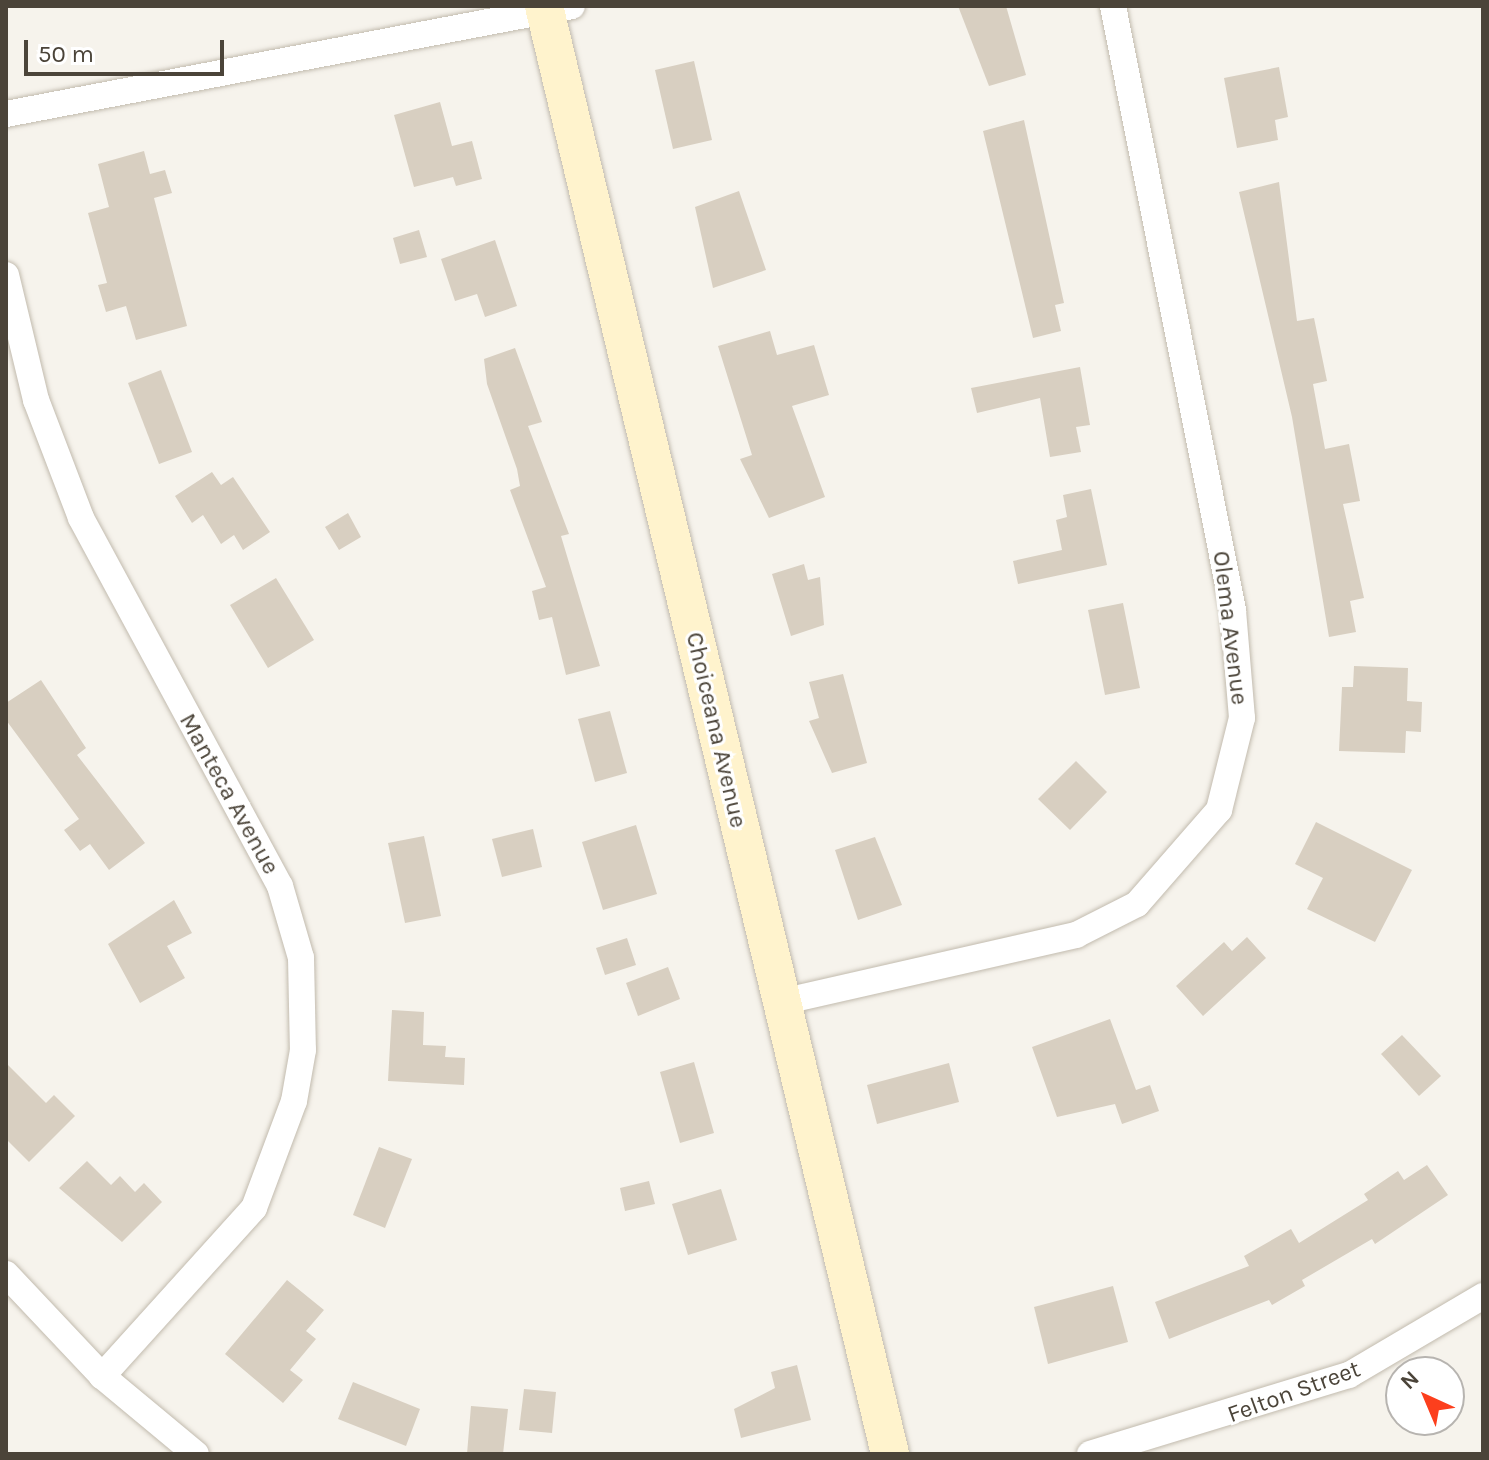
<!DOCTYPE html>
<style>
body{margin:0}
#map{position:relative;width:1489px;height:1460px;overflow:hidden;background:#f6f3ec;font-family:Karla,sans-serif}
div>[style]{position:absolute}
.building>*{inset:0;background:#d8cfc1}
.roads{filter:drop-shadow(0 0 2px #c2bbae) drop-shadow(0 0 2px #c2bbae)}
.street>*{height:26px;margin:-13px;padding:0 13px;transform-origin:13px;border-radius:13px;background:#fff}
.secondary>*{height:38px;margin:-19px;padding:0 19px;transform-origin:19px;border-radius:19px;background:#fff3cd}
span{translate:-50% -50%;white-space:nowrap;text-align:center;line-height:1.15;-webkit-text-stroke:6px #fff;paint-order:stroke}
.street-label{font-size:24px;color:#4b4439}
.frame{position:absolute;inset:0;border:8px solid #4b4439;pointer-events:none}
.north{position:absolute;left:1385px;top:1356px;width:80px;height:80px;box-sizing:border-box;background:#fff;border:2px solid #b7b4b0;border-radius:50%;rotate:316deg;font-size:22px;font-weight:700;line-height:32px;text-align:center;color:#4b4439}
.north::after{content:'';display:block;margin:auto;width:28px;height:36px;background:#fc3f1d;clip-path:polygon(50% 0,100% 100%,50% 72%,0 100%)}
.scale{position:absolute;left:24px;top:40px;width:200px;height:36px;box-sizing:border-box;border:4px solid #4b4439;border-top:0;padding-left:10px;font-size:24px;line-height:28px;white-space:nowrap;color:#4b4439;-webkit-text-stroke:6px #fff;paint-order:stroke}
</style>
<div id="map">
<div class="building">
<i style="clip-path:polygon(958px 6px,1006px 6px,1026px 75px,989px 86px)"></i>
<i style="clip-path:polygon(694px 61px,712px 140px,673px 149px,655px 70px)"></i>
<i style="clip-path:polygon(1279px 67px,1288px 117px,1275px 120px,1278px 140px,1237px 148px,1224px 78px)"></i>
<i style="clip-path:polygon(440px 102px,452px 146px,472px 141px,482px 179px,456px 186px,453px 177px,414px 187px,394px 115px)"></i>
<i style="clip-path:polygon(1024px 120px,1064px 303px,1055px 305px,1061px 331px,1033px 338px,983px 131px)"></i>
<i style="clip-path:polygon(144px 151px,150px 174px,165px 170px,172px 193px,154px 198px,187px 326px,136px 340px,126px 306px,106px 312px,98px 285px,107px 283px,88px 213px,109px 207px,98px 164px)"></i>
<i style="clip-path:polygon(1279px 182px,1297px 321px,1314px 318px,1327px 381px,1313px 384px,1325px 449px,1349px 444px,1360px 501px,1343px 504px,1364px 598px,1350px 601px,1356px 632px,1329px 637px,1292px 417px,1239px 192px)"></i>
<i style="clip-path:polygon(739px 191px,766px 270px,713px 288px,695px 207px)"></i>
<i style="clip-path:polygon(419px 230px,427px 257px,400px 264px,393px 238px)"></i>
<i style="clip-path:polygon(495px 240px,517px 306px,485px 317px,477px 294px,455px 301px,441px 259px)"></i>
<i style="clip-path:polygon(770px 331px,777px 355px,814px 345px,829px 395px,792px 406px,825px 497px,769px 518px,740px 459px,752px 455px,718px 346px)"></i>
<i style="clip-path:polygon(515px 348px,542px 422px,528px 426px,569px 534px,561px 536px,600px 666px,566px 675px,552px 617px,539px 620px,532px 591px,546px 587px,510px 490px,520px 486px,517px 469px,487px 384px,484px 359px)"></i>
<i style="clip-path:polygon(1080px 367px,1090px 425px,1076px 427px,1081px 452px,1050px 457px,1040px 398px,977px 413px,971px 388px)"></i>
<i style="clip-path:polygon(161px 370px,192px 452px,159px 464px,128px 383px)"></i>
<i style="clip-path:polygon(212px 472px,221px 485px,233px 477px,270px 532px,243px 550px,234px 535px,221px 544px,203px 515px,192px 523px,175px 496px)"></i>
<i style="clip-path:polygon(1091px 489px,1107px 565px,1018px 584px,1013px 561px,1062px 550px,1056px 520px,1067px 517px,1063px 495px)"></i>
<i style="clip-path:polygon(348px 513px,361px 537px,339px 550px,325px 527px)"></i>
<i style="clip-path:polygon(804px 564px,808px 580px,820px 577px,824px 625px,791px 636px,772px 574px)"></i>
<i style="clip-path:polygon(276px 578px,314px 640px,268px 668px,230px 605px)"></i>
<i style="clip-path:polygon(1123px 603px,1140px 688px,1105px 695px,1088px 610px)"></i>
<i style="clip-path:polygon(1354px 666px,1408px 668px,1407px 701px,1422px 702px,1421px 732px,1406px 731px,1405px 753px,1339px 751px,1342px 687px,1353px 687px)"></i>
<i style="clip-path:polygon(843px 674px,867px 763px,832px 773px,809px 721px,819px 718px,809px 682px)"></i>
<i style="clip-path:polygon(41px 680px,86px 748px,77px 755px,145px 843px,109px 870px,90px 844px,80px 851px,64px 830px,79px 819px,6px 720px,6px 703px)"></i>
<i style="clip-path:polygon(610px 711px,627px 773px,595px 782px,578px 719px)"></i>
<i style="clip-path:polygon(1076px 761px,1107px 792px,1070px 830px,1038px 799px)"></i>
<i style="clip-path:polygon(1316px 822px,1412px 870px,1375px 942px,1307px 909px,1323px 878px,1295px 864px)"></i>
<i style="clip-path:polygon(636px 825px,657px 894px,603px 910px,582px 842px)"></i>
<i style="clip-path:polygon(533px 829px,542px 867px,502px 877px,492px 839px)"></i>
<i style="clip-path:polygon(424px 836px,441px 916px,405px 923px,388px 843px)"></i>
<i style="clip-path:polygon(875px 837px,902px 905px,858px 920px,835px 850px)"></i>
<i style="clip-path:polygon(174px 900px,192px 933px,167px 946px,185px 978px,140px 1003px,108px 944px)"></i>
<i style="clip-path:polygon(1247px 937px,1266px 958px,1203px 1016px,1176px 986px,1224px 942px,1232px 951px)"></i>
<i style="clip-path:polygon(627px 938px,636px 965px,605px 975px,596px 948px)"></i>
<i style="clip-path:polygon(668px 967px,680px 999px,638px 1016px,626px 983px)"></i>
<i style="clip-path:polygon(392px 1010px,424px 1012px,423px 1045px,446px 1046px,445px 1057px,465px 1058px,464px 1085px,388px 1081px)"></i>
<i style="clip-path:polygon(1110px 1019px,1136px 1090px,1150px 1085px,1159px 1111px,1122px 1124px,1115px 1104px,1057px 1117px,1032px 1047px)"></i>
<i style="clip-path:polygon(1402px 1035px,1441px 1076px,1419px 1096px,1381px 1054px)"></i>
<i style="clip-path:polygon(694px 1062px,714px 1133px,680px 1143px,660px 1072px)"></i>
<i style="clip-path:polygon(6px 1063px,46px 1103px,54px 1095px,75px 1116px,29px 1162px,6px 1139px)"></i>
<i style="clip-path:polygon(949px 1063px,959px 1102px,877px 1124px,867px 1085px)"></i>
<i style="clip-path:polygon(379px 1147px,412px 1159px,385px 1228px,353px 1215px)"></i>
<i style="clip-path:polygon(87px 1161px,111px 1185px,120px 1176px,135px 1192px,144px 1183px,162px 1202px,122px 1242px,59px 1188px)"></i>
<i style="clip-path:polygon(1427px 1165px,1448px 1195px,1375px 1244px,1372px 1239px,1302px 1280px,1305px 1286px,1272px 1305px,1269px 1300px,1169px 1339px,1155px 1302px,1249px 1266px,1244px 1256px,1291px 1229px,1299px 1243px,1368px 1200px,1364px 1194px,1398px 1171px,1404px 1180px)"></i>
<i style="clip-path:polygon(649px 1181px,655px 1204px,625px 1211px,620px 1188px)"></i>
<i style="clip-path:polygon(721px 1189px,737px 1240px,688px 1255px,672px 1204px)"></i>
<i style="clip-path:polygon(287px 1280px,324px 1310px,306px 1331px,316px 1339px,290px 1370px,303px 1380px,283px 1403px,225px 1354px)"></i>
<i style="clip-path:polygon(1113px 1286px,1128px 1342px,1048px 1364px,1034px 1307px)"></i>
<i style="clip-path:polygon(797px 1365px,811px 1420px,741px 1438px,734px 1409px,775px 1388px,771px 1372px)"></i>
<i style="clip-path:polygon(353px 1382px,420px 1409px,406px 1446px,338px 1419px)"></i>
<i style="clip-path:polygon(524px 1389px,556px 1392px,552px 1433px,519px 1430px)"></i>
<i style="clip-path:polygon(471px 1406px,508px 1409px,503px 1454px,467px 1454px)"></i>
</div>
<div class="roads">
<div class="street">
<i style="left:6px;top:114px;width:576px;rotate:-10.8deg"></i>
<i style="left:6px;top:275px;width:129px;rotate:76.5deg"></i>
<i style="left:36px;top:400px;width:126px;rotate:69.1deg"></i>
<i style="left:81px;top:518px;width:418px;rotate:61.6deg"></i>
<i style="left:280px;top:886px;width:75px;rotate:73.7deg"></i>
<i style="left:301px;top:958px;width:92px;rotate:88.8deg"></i>
<i style="left:303px;top:1050px;width:52px;rotate:100deg"></i>
<i style="left:294px;top:1101px;width:114px;rotate:110.5deg"></i>
<i style="left:254px;top:1208px;width:227px;rotate:132.1deg"></i>
<i style="left:781px;top:1002px;width:303px;rotate:-12.8deg"></i>
<i style="left:1076px;top:935px;width:68px;rotate:-26.9deg"></i>
<i style="left:1137px;top:904px;width:125px;rotate:-48.9deg"></i>
<i style="left:1219px;top:810px;width:95px;rotate:-76deg"></i>
<i style="left:1242px;top:718px;width:108px;rotate:-94.8deg"></i>
<i style="left:1233px;top:610px;width:616px;rotate:-101.24deg"></i>
<i style="left:6px;top:1274px;width:140px;rotate:46.7deg"></i>
<i style="left:102px;top:1376px;width:122px;rotate:39.7deg"></i>
<i style="left:1090px;top:1454px;width:271px;rotate:-17deg"></i>
<i style="left:1349px;top:1375px;width:156px;rotate:-30.5deg"></i>
</div>
<div class="secondary">
<i style="left:544px;top:6px;width:1489px;rotate:76.56deg"></i>
</div>
</div>
<div class="street-label">
<span style="left:1230px;top:628px;rotate:83deg">Olema Avenue</span>
<span style="left:716px;top:730px;rotate:77deg">Choiceana Avenue</span>
<span style="left:229px;top:794px;rotate:61deg">Manteca Avenue</span>
<span style="left:1294px;top:1392px;rotate:-20deg">Felton Street</span>
</div>
<div class="frame"></div>
<div class="north">N</div>
<div class="scale">50 m</div>
</div>
